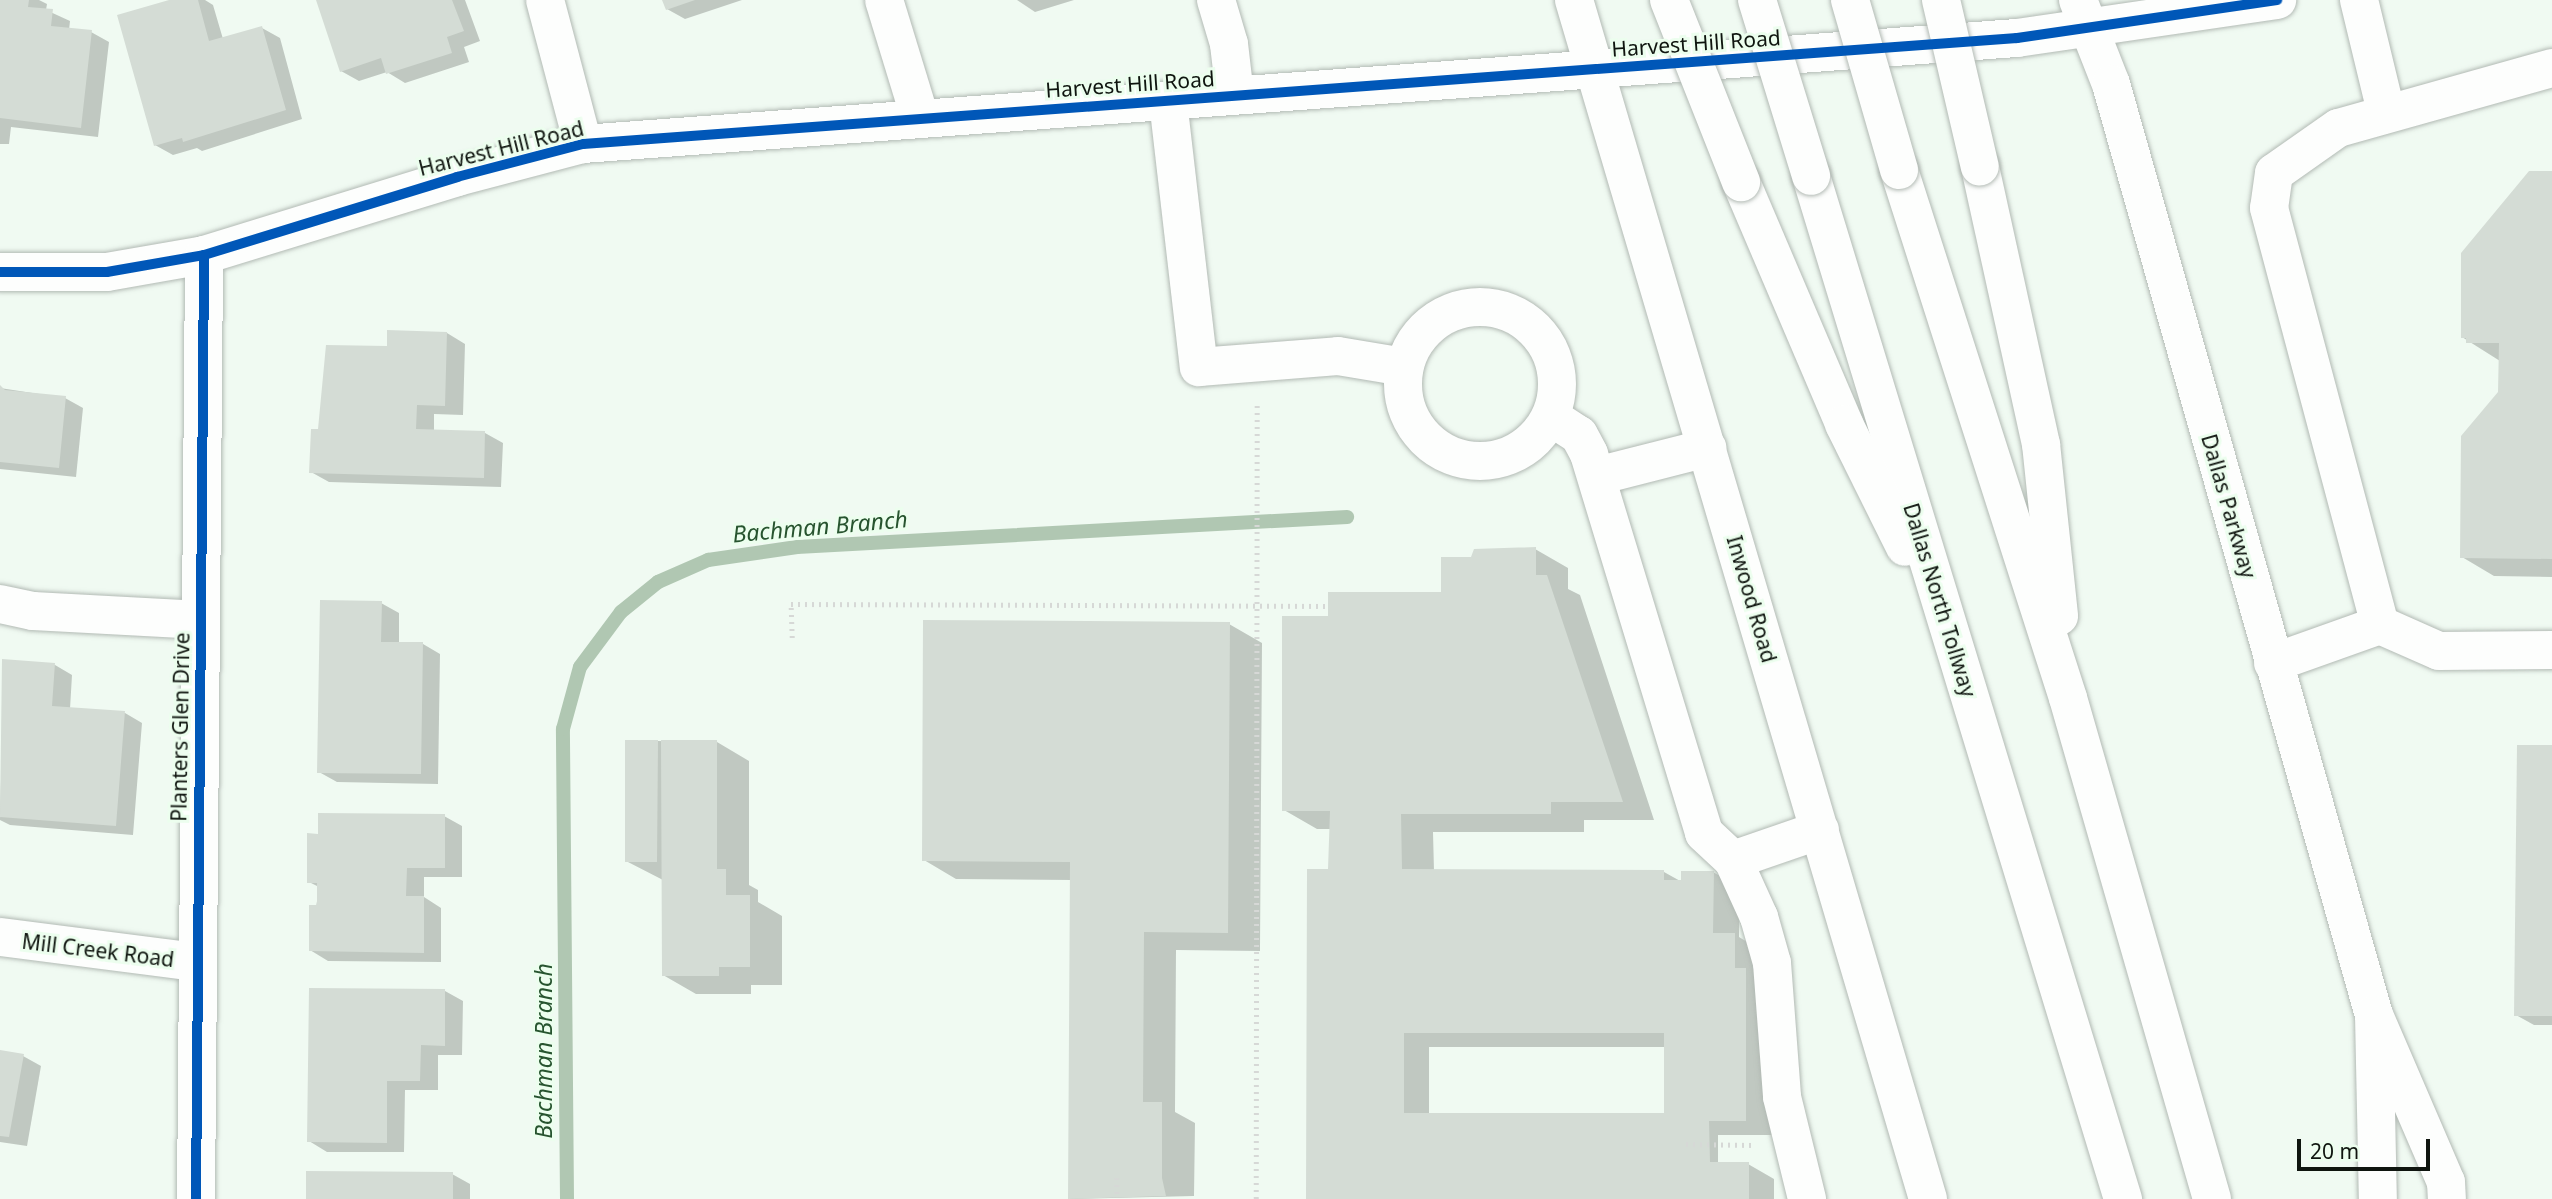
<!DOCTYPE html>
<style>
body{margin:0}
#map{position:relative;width:2552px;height:1199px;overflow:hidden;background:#f0faf2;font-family:"Noto Sans",sans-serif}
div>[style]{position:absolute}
.shadow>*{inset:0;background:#0003}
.stream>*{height:14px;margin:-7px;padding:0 7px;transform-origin:7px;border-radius:7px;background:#b0c7b2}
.building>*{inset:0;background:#d4dcd5}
.path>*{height:4.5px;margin-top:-2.25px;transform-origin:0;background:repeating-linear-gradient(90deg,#d6d8d6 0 2px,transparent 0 7px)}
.roads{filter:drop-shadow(0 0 2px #b2bab4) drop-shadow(0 0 2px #b2bab4)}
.minor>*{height:38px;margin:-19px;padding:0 19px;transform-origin:19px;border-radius:19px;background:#fdfefd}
.minor>.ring{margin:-19px;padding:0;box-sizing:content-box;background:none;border:38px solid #fdfefd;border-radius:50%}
.major>*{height:38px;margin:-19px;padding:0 19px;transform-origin:19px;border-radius:19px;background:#fdfefd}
.highway>*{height:38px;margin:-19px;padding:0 19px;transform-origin:19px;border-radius:19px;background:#fdfefd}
.bridges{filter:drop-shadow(0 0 2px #b2bab4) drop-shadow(0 0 2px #b2bab4)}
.highway-bridge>*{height:38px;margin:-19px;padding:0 19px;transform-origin:19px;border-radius:19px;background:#fdfefd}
.cycleway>*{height:10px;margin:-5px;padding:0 5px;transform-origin:5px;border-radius:5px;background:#0057b8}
span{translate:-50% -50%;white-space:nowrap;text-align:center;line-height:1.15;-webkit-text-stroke:6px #ecfeee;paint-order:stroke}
.street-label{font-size:21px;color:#0f150f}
.water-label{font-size:23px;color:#27542f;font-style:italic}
.scale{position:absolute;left:2297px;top:1139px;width:133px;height:32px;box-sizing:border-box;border:4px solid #0f150f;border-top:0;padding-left:9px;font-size:21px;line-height:24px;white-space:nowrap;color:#0f150f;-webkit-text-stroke:5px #ecfeee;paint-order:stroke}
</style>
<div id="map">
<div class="shadow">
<i style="clip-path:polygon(0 0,39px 0,47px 4px,46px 10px,70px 21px,69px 30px,91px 32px,109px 42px,98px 137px,11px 127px,9px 144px,0 144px)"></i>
<i style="clip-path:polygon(176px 0,205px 0,213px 5px,223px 39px,262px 28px,280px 38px,302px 119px,202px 151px,197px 148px,173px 155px,155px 145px)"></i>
<i style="clip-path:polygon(318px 0,465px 0,480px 41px,464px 47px,469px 62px,405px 83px,387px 72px,359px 81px,341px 71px)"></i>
<i style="clip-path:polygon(664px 0,742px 0,685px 19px,667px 9px)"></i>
<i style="clip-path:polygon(1017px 0,1074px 0,1035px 12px)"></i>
<i style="clip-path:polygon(2552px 173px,2552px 577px,2494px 576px,2462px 557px,2500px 393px,2500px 361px,2462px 337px)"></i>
<i style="clip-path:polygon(447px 333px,465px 344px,463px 415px,434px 414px,434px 432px,485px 433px,503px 443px,501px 487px,329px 482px,311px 472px,320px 431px,388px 348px)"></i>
<i style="clip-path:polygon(0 388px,65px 398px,83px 408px,76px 477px,0 469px)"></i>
<i style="clip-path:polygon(evenodd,1535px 549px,1568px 568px,1568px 589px,1580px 595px,1654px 820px,1584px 820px,1584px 832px,1433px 832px,1434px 871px,1664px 872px,1682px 882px,1713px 872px,1739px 887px,1739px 937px,1760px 950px,1772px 1135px,1718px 1135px,1718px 1164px,1748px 1164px,1774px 1179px,1774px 1199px,1308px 1199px,1333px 871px,1331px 829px,1317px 829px,1284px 810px,1330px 618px,1443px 593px,1473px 559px,1535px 549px,1429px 1047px,1666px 1047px,1666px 1115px,1429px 1115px,1429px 1047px)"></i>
<i style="clip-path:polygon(381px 603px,399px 613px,399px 644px,423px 644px,440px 654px,438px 784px,337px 782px,319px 772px)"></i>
<i style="clip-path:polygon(1229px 624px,1262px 643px,1260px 951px,1176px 950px,1175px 1112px,1195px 1123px,1194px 1196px,1070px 1199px,1072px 880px,956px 879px,924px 860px)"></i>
<i style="clip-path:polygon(4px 661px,55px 665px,72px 675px,70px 709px,125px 713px,142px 723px,133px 835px,10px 825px,0 820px)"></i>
<i style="clip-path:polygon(657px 741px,717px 742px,749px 761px,749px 885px,758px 890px,758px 902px,782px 916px,782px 985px,751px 985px,751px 994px,696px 994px,663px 975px,663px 880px,626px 861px)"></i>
<i style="clip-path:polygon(2552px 747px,2552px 1025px,2534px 1025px,2516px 1015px)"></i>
<i style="clip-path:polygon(444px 816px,462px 826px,462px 877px,424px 877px,424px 897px,441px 908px,441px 962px,328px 961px,310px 950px,319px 887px,309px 882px,320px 836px)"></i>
<i style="clip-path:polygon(445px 991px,463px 1001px,462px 1055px,438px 1055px,438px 1090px,405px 1090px,404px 1152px,327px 1152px,309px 1141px)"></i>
<i style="clip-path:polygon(0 1052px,23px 1056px,41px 1066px,27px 1146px,0 1142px)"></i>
<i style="clip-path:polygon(452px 1174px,470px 1184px,470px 1199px,308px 1199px)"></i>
</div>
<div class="stream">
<i style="left:567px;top:1199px;width:470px;rotate:-90.5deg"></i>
<i style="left:563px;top:729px;width:64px;rotate:-74.7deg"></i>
<i style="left:580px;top:667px;width:69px;rotate:-53.3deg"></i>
<i style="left:621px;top:612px;width:48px;rotate:-39deg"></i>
<i style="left:658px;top:582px;width:55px;rotate:-23.7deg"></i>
<i style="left:708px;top:560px;width:90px;rotate:-8.3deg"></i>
<i style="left:797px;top:547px;width:551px;rotate:-3.12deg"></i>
</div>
<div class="building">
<i style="clip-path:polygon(0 0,29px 0,28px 7px,53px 9px,51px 26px,92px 30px,81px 128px,0 118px)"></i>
<i style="clip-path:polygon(169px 0,198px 0,209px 41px,262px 26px,286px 110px,183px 142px,182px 138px,154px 146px,117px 15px)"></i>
<i style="clip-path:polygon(316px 0,452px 0,464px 31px,447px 37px,452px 53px,386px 74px,381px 58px,340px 72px)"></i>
<i style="clip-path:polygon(662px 0,695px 0,666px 10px)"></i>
<i style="clip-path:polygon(2529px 171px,2552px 171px,2552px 559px,2460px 558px,2461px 436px,2498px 392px,2499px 343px,2466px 343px,2466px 338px,2461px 338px,2461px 253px)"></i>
<i style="clip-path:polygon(387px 330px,447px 332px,445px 406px,417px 405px,416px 429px,485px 431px,484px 478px,309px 473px,311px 429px,318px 429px,326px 345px,387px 346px)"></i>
<i style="clip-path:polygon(0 385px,5px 390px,66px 396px,59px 468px,0 462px)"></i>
<i style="clip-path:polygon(evenodd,1536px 547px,1536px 575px,1547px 575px,1623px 802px,1551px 802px,1551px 814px,1401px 814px,1402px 869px,1664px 870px,1664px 880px,1681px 880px,1681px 871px,1714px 871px,1713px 933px,1735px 933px,1735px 968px,1746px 968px,1746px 1121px,1709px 1121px,1710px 1162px,1749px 1162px,1749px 1199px,1306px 1199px,1307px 869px,1328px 869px,1330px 811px,1282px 811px,1282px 616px,1328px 616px,1328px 592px,1441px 592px,1441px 557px,1471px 557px,1474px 549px,1536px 547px,1404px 1033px,1664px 1033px,1664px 1113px,1404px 1113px,1404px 1033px)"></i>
<i style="clip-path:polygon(320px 600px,382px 601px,381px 642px,423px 642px,421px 774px,317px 773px)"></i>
<i style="clip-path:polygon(923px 620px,1230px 622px,1228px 933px,1144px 932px,1143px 1102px,1162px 1102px,1162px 1178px,1166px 1196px,1068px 1199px,1070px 862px,922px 861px)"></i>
<i style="clip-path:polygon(2px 659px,55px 663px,52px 706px,125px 711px,116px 826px,0 817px)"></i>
<i style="clip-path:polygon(625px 740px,658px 740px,657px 862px,625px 862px)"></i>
<i style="clip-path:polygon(661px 740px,717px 740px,717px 869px,726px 869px,726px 895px,750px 895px,750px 967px,719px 967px,719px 976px,662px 976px)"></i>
<i style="clip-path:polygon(2517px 745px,2552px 745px,2552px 1016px,2514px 1016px)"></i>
<i style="clip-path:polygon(318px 813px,445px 814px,445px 868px,407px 868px,406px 896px,424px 896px,424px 953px,309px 951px,309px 905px,317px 905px,317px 883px,307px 883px,307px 833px,318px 834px)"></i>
<i style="clip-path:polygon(309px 988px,445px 989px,445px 1046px,421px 1045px,420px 1081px,387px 1081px,387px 1143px,307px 1142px)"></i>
<i style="clip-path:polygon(0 1050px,24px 1054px,9px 1137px,0 1136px)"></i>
<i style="clip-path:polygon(306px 1171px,453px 1172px,453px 1199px,306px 1199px)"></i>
</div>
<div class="path">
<i style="left:792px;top:638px;width:34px;rotate:-92deg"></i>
<i style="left:791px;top:604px;width:537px;rotate:0.21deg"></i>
<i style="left:1686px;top:1144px;width:66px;rotate:0.9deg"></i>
<i style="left:1117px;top:1178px;width:21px;rotate:90deg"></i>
<i style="left:1256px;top:1199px;width:794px;rotate:-89.93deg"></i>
</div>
<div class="roads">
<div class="minor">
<i style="left:545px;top:0;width:149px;rotate:75.2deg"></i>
<i style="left:884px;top:0;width:123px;rotate:73deg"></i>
<i style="left:1216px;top:0;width:46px;rotate:73.5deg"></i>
<i style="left:1229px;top:44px;width:52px;rotate:83.4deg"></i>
<i style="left:2359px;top:0;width:115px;rotate:76.4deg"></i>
<i style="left:2552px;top:68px;width:222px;rotate:164.3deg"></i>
<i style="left:2338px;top:128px;width:78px;rotate:144.9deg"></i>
<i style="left:2274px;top:173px;width:35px;rotate:98deg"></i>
<i style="left:2269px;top:208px;width:432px;rotate:75.1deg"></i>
<i style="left:2380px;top:625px;width:64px;rotate:23.8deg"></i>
<i style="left:2439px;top:651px;width:113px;rotate:-0.5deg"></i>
<i style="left:1168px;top:101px;width:268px;rotate:83.4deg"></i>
<i style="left:1199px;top:367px;width:139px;rotate:-4.5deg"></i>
<i style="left:1338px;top:356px;width:67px;rotate:9.5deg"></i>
<i style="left:0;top:272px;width:107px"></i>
<i style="left:107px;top:272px;width:98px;rotate:-9.9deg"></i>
<i style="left:204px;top:255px;width:265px;rotate:-17.1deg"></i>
<i style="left:457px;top:177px;width:130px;rotate:-14.7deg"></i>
<i style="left:583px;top:144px;width:1438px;rotate:-4.23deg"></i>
<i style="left:2017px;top:38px;width:263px;rotate:-8.3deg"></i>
<i class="ring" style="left:1403px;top:307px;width:116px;height:116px"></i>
<i style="left:1551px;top:417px;width:33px;rotate:33deg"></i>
<i style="left:1579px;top:435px;width:21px;rotate:62deg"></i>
<i style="left:1589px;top:454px;width:396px;rotate:73.1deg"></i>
<i style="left:1704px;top:833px;width:40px;rotate:43deg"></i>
<i style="left:1733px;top:860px;width:63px;rotate:65.5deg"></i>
<i style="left:1759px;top:917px;width:48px;rotate:74.2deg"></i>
<i style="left:1772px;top:963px;width:134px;rotate:85.7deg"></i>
<i style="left:1782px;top:1097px;width:105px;rotate:76.2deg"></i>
<i style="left:1597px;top:476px;width:114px;rotate:-14.3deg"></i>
<i style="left:0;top:604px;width:34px;rotate:12deg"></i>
<i style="left:33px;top:611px;width:168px;rotate:3.1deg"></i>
<i style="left:2273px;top:663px;width:114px;rotate:-19.6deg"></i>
<i style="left:1733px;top:860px;width:92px;rotate:-19deg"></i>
<i style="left:0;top:937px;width:197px;rotate:7.3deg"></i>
<i style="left:196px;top:1199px;width:944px;rotate:-89.51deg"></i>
</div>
<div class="major">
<i style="left:1574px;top:0;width:1250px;rotate:73.55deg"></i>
<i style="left:2078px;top:0;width:90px;rotate:68.6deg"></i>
<i style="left:2111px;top:84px;width:967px;rotate:74.23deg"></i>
<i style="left:2374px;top:1015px;width:184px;rotate:88.8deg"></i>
</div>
<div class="highway">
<i style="left:1980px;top:167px;width:284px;rotate:77.6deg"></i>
<i style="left:2041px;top:444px;width:173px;rotate:84deg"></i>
<i style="left:1899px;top:170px;width:554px;rotate:72.25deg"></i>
<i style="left:2068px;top:698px;width:521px;rotate:73.96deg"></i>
<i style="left:1811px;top:176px;width:1070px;rotate:73.04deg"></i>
<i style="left:1741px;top:182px;width:263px;rotate:66.9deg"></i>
<i style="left:1844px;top:424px;width:137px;rotate:63.6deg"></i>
<i style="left:2374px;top:1015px;width:182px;rotate:66.7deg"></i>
<i style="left:2446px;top:1182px;width:17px;rotate:87deg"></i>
</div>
</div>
<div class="bridges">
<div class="highway-bridge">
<i style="left:1669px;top:0;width:196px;rotate:68.4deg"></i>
<i style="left:1757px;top:0;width:184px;rotate:72.9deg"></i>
<i style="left:1850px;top:0;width:177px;rotate:73.9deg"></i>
<i style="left:1941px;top:0;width:171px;rotate:76.9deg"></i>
</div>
</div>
<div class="cycleway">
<i style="left:0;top:272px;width:107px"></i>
<i style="left:107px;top:272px;width:98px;rotate:-9.9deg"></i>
<i style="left:204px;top:255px;width:265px;rotate:-17.1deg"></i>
<i style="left:457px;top:177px;width:130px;rotate:-14.7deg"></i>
<i style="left:583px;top:144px;width:1438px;rotate:-4.23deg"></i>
<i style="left:2017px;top:38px;width:263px;rotate:-8.3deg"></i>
<i style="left:196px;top:1199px;width:944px;rotate:-89.51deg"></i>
</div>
<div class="street-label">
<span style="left:1696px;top:43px;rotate:-4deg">Harvest Hill Road</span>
<span style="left:1130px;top:84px;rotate:-4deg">Harvest Hill Road</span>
<span style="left:501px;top:148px;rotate:-14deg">Harvest Hill Road</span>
<span style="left:2229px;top:506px;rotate:74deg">Dallas Parkway</span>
<span style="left:1752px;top:599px;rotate:74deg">Inwood Road</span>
<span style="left:1940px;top:600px;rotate:73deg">Dallas North Tollway</span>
<span style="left:180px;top:727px;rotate:-89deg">Planters Glen Drive</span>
<span style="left:98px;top:950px;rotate:7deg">Mill Creek Road</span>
</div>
<div class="water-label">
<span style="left:820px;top:526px;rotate:-5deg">Bachman Branch</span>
<span style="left:543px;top:1051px;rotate:-90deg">Bachman Branch</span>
</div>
<div class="scale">20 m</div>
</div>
